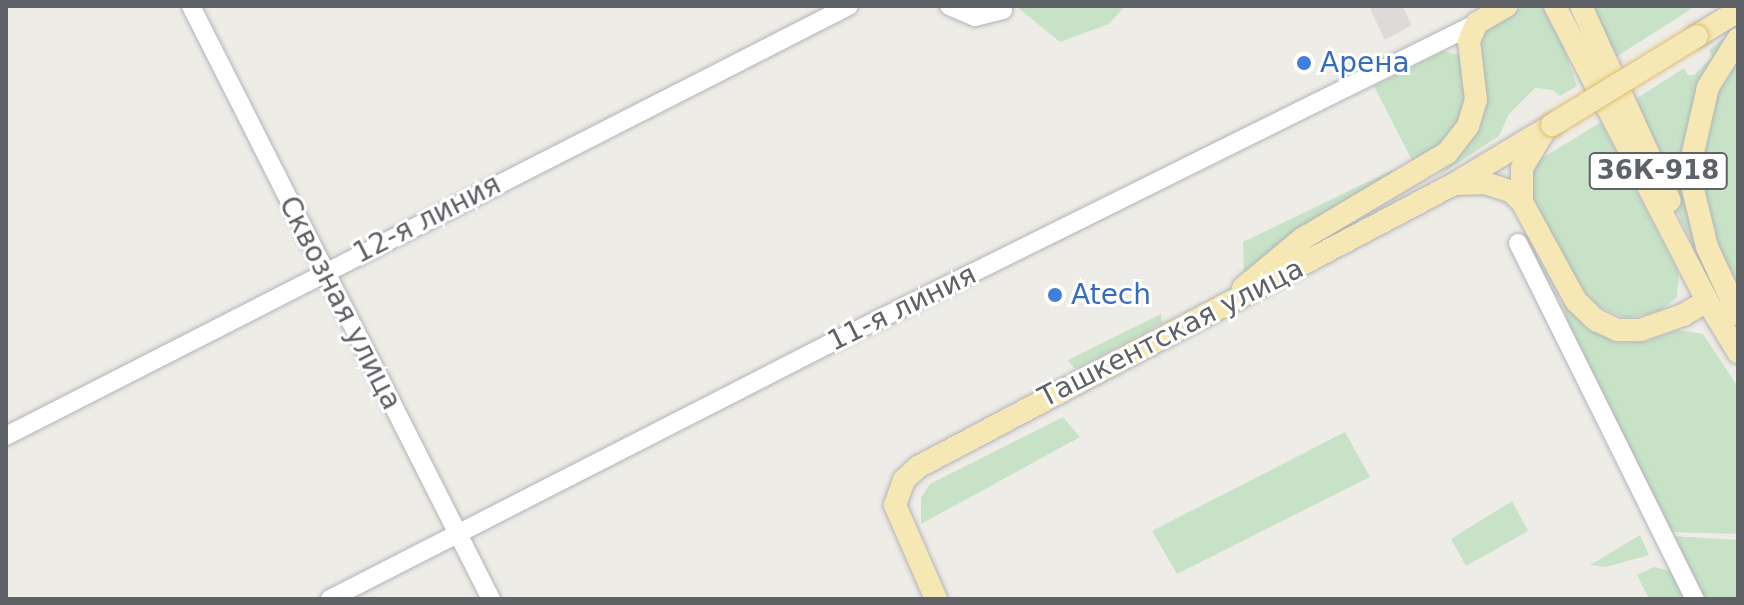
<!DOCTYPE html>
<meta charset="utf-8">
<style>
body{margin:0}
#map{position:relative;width:1744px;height:605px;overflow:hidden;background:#eeece7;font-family:"DejaVu Sans",sans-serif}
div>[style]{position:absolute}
.industrial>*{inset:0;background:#dddbd9}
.green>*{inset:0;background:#c7e2c7}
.roads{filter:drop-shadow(0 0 2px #b2b3b7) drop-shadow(0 0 2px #b2b3b7)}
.minor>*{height:18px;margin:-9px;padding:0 9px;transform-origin:9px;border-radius:9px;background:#fff}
.major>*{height:22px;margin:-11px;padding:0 11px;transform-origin:11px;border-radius:11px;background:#f5e8b5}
.bridges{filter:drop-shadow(0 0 2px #dfbc6f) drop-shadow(0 0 2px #dfbc6f)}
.major-bridge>*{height:22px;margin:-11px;padding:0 11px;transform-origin:11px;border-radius:11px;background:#f5e8b5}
.dots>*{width:22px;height:22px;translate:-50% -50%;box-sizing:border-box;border:4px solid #fff;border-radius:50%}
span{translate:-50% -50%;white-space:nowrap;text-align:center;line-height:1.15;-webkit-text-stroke:6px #fff;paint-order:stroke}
.shield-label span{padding:2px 6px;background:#fff;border:2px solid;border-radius:6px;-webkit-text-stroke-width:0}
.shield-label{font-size:26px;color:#5e6165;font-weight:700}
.shop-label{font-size:28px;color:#366cbe}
.left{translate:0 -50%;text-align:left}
.street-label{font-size:28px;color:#5e6165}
.frame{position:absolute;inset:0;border:8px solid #5e6165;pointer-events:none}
</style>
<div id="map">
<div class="industrial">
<i style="clip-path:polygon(1377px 6px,1402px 6px,1412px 25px,1385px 40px,1370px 9px)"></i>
</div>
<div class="green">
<i style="clip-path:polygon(1016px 6px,1125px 6px,1109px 24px,1060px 42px)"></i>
<i style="clip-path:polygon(1525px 6px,1544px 9px,1557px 28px,1577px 86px,1560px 96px,1553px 90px,1535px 88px,1509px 114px,1499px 136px,1438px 176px,1454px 161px,1482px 120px,1486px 99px,1477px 40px,1484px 28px)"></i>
<i style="clip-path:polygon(1584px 6px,1696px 6px,1608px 62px)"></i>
<i style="clip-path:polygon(1725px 37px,1695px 107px,1703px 257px,1695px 250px,1628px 104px,1684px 68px,1688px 75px,1694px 75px,1712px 57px,1709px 50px)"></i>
<i style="clip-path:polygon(1738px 49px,1738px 297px,1697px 208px,1701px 107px)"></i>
<i style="clip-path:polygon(1444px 51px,1460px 56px,1466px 81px,1462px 118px,1418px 172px,1374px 86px)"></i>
<i style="clip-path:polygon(1601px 122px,1679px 274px,1677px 297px,1658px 313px,1625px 318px,1599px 307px,1572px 278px,1539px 220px,1526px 177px,1534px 163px)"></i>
<i style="clip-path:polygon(1392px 170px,1396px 178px,1244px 274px,1243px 242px)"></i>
<i style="clip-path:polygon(1563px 303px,1586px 328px,1620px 343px,1648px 341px,1677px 330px,1703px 334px,1738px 387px,1738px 534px,1671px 532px,1569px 327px)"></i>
<i style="clip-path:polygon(1161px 314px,1162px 323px,1080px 367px,1074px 368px,1068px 360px)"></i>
<i style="clip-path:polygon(1063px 417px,1080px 437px,921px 524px,921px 498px,930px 484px)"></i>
<i style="clip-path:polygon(1345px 432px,1370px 477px,1177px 574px,1152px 531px)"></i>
<i style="clip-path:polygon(1512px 501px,1528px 531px,1466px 566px,1451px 539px)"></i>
<i style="clip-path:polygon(1640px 535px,1649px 555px,1606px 567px,1590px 565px)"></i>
<i style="clip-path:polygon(1673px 536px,1738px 540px,1738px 599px,1703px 599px)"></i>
<i style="clip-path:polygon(1654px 567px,1670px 571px,1687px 599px,1649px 599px,1637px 575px)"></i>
</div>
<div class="roads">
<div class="minor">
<i style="left:191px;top:6px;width:665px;rotate:63.17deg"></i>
<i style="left:949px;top:6px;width:28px;rotate:23deg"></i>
<i style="left:975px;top:17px;width:29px;rotate:-14deg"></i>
<i style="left:1518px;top:243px;width:398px;rotate:63.6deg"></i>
<i style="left:6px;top:436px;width:946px;rotate:-27.03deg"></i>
<i style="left:330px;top:599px;width:558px;rotate:-27.07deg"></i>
<i style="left:827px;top:345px;width:725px;rotate:-26.35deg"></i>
</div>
<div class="major">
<i style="left:1555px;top:6px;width:332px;rotate:62.7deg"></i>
<i style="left:1707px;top:301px;width:60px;rotate:58.7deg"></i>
<i style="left:1581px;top:6px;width:214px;rotate:65.5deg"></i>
<i style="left:1697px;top:36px;width:48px;rotate:-31.4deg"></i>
<i style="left:1738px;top:39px;width:57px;rotate:122deg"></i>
<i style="left:1708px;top:87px;width:72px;rotate:102.9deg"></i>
<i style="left:1692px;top:157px;width:28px;rotate:90deg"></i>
<i style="left:1692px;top:185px;width:64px;rotate:76.4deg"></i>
<i style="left:1707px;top:247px;width:74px;rotate:65.2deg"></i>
<i style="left:1458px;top:184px;width:27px;rotate:-2deg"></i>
<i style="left:1485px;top:183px;width:28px;rotate:18deg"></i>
<i style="left:1512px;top:192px;width:14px;rotate:45deg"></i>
<i style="left:1522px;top:202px;width:113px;rotate:61.4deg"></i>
<i style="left:1576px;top:301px;width:28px;rotate:44deg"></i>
<i style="left:1596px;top:320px;width:23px;rotate:25deg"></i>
<i style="left:1617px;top:330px;width:23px"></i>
<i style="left:1640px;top:330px;width:46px;rotate:-19.2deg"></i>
<i style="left:1683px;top:315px;width:28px;rotate:-30deg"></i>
<i style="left:1522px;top:202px;width:34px;rotate:-90deg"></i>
<i style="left:1522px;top:168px;width:41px;rotate:-59deg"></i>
<i style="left:1243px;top:288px;width:77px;rotate:-39.7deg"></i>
<i style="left:1302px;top:239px;width:169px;rotate:-30.7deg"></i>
<i style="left:1447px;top:153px;width:34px;rotate:-52deg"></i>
<i style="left:1468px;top:126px;width:27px;rotate:-73deg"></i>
<i style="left:1476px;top:100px;width:59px;rotate:-96.8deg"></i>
<i style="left:1469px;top:41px;width:20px;rotate:-66deg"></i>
<i style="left:1477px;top:23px;width:34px;rotate:-30deg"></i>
<i style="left:936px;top:599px;width:103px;rotate:-113.6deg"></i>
<i style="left:895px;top:505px;width:27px;rotate:-70deg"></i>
<i style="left:904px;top:480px;width:19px;rotate:-43deg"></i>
<i style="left:918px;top:467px;width:606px;rotate:-27.83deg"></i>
<i style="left:1454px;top:184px;width:114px;rotate:-31deg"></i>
</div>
</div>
<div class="bridges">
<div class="major-bridge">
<i style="left:1552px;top:125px;width:170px;rotate:-31.5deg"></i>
</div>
</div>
<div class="dots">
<i style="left:1304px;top:63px;background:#3f7fe0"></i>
<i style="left:1055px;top:295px;background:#3f7fe0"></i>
</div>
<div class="shield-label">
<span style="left:1658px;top:171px">36К-918</span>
</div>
<div class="shop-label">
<span class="left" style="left:1320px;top:63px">Арена</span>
<span class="left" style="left:1071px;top:295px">Atech</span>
</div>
<div class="street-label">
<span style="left:427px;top:219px;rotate:-27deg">12-я линия</span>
<span style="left:340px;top:303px;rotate:63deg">Сквозная улица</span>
<span style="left:902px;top:308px;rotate:-26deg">11-я линия</span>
<span style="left:1171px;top:333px;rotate:-27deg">Ташкентская улица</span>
</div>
<div class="frame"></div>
</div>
